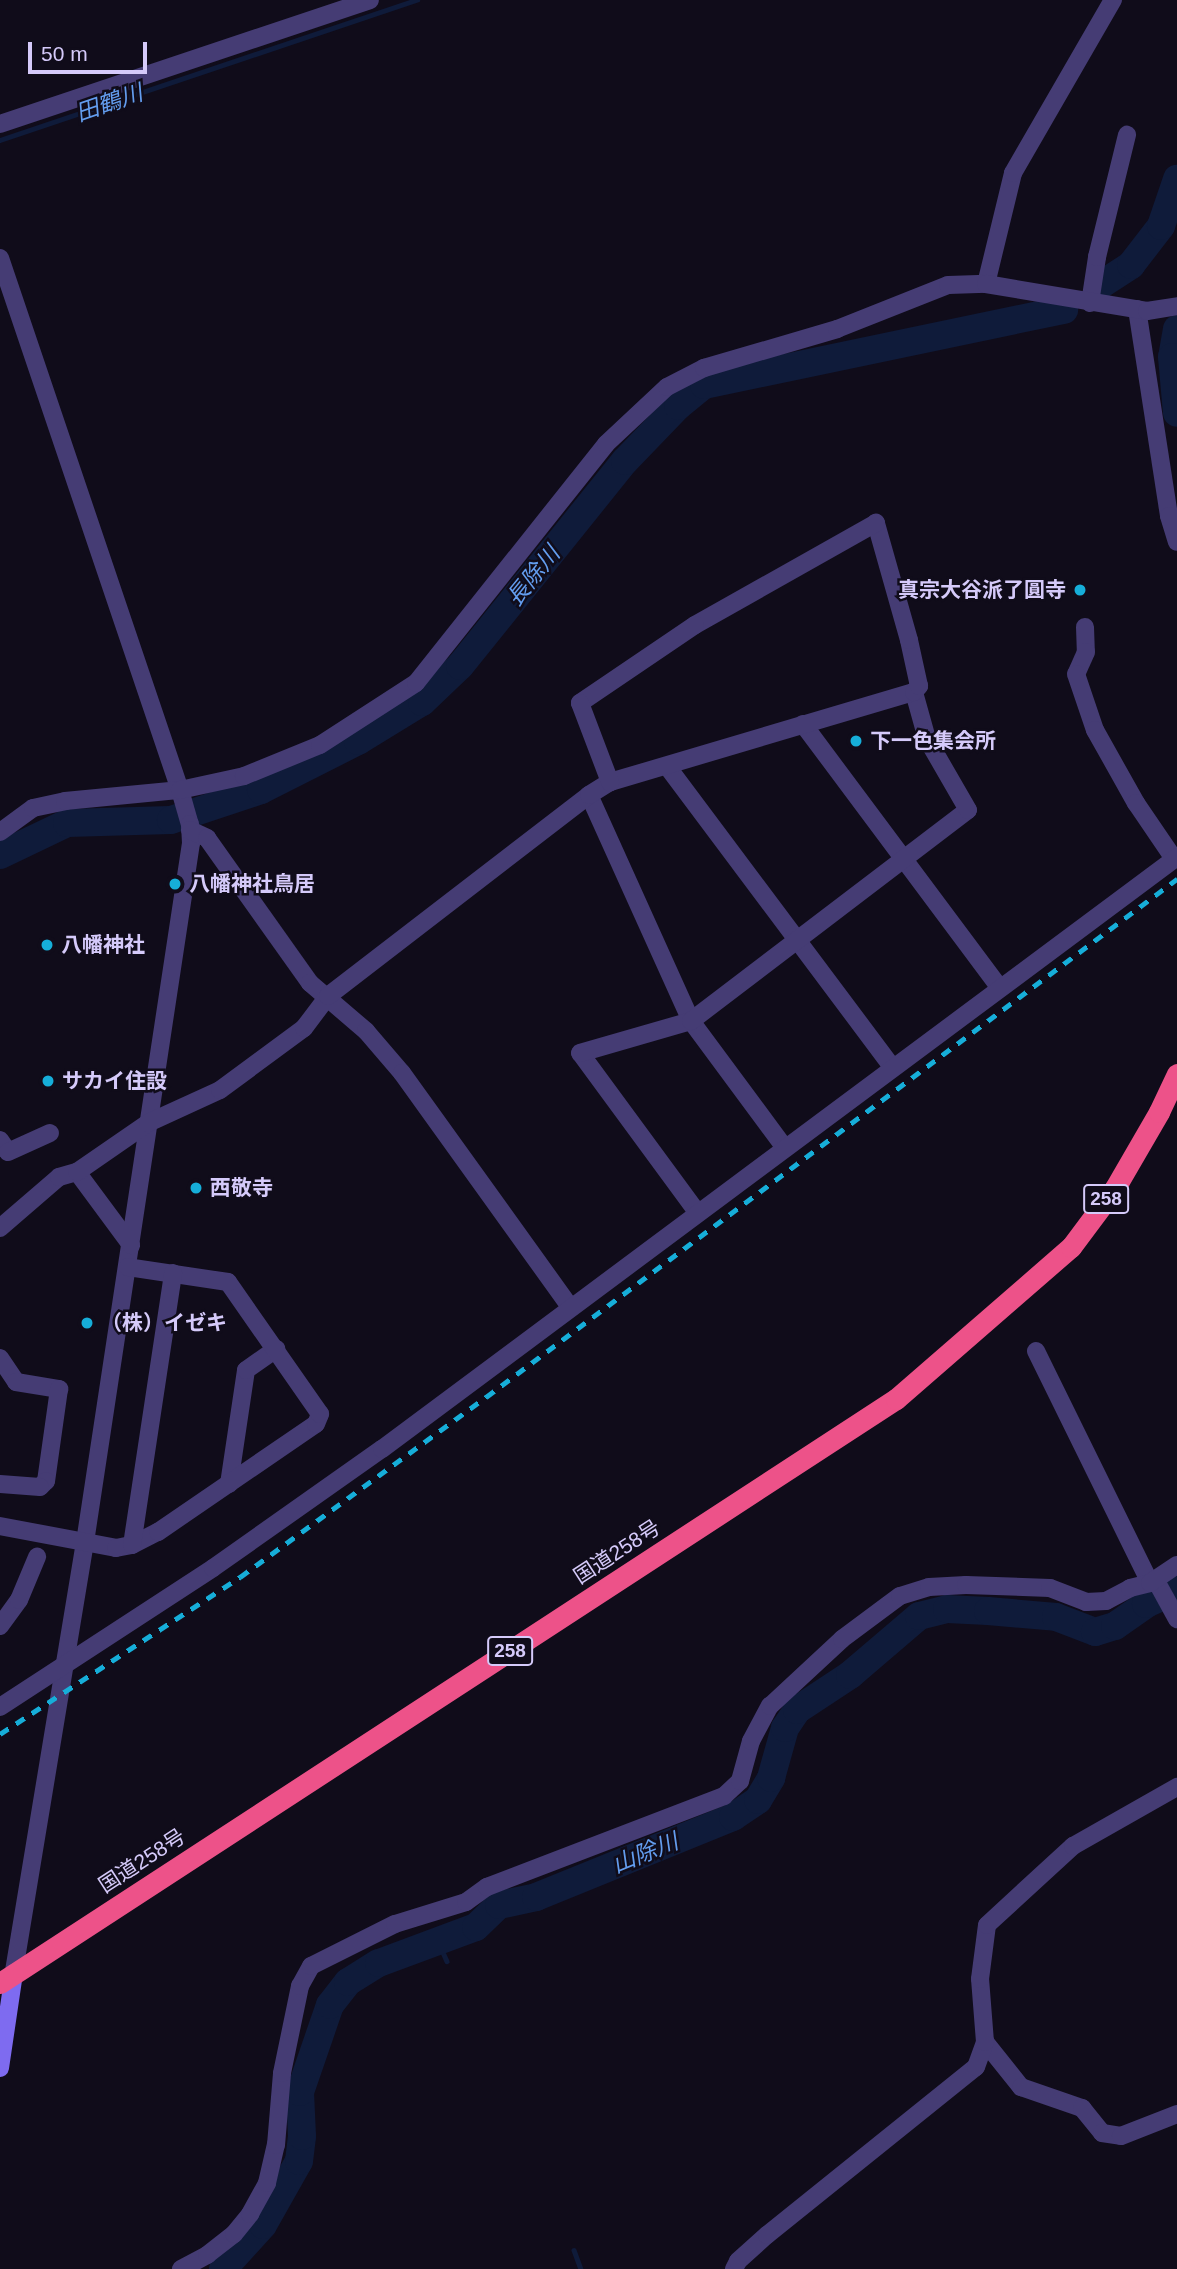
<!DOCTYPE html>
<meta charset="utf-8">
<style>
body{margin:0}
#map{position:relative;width:1177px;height:2269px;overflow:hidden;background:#100c1a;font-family:Arial,"Noto Sans JP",sans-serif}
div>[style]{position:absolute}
.stream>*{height:4.5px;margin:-2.25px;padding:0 2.25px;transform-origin:2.25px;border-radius:2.25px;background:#0f1b3a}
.river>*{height:28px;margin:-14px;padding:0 14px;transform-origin:14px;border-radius:14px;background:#0f1b3a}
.street>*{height:18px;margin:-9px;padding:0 9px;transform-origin:9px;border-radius:9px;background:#453c74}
.secondary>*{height:18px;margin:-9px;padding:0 9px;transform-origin:9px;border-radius:9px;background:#7e6bf0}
.highway>*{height:21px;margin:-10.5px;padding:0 10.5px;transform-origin:10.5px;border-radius:10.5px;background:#ed5289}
.rail>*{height:4.5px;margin-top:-2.25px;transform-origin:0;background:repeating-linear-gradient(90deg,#16aed9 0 10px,transparent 0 19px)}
.dots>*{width:19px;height:19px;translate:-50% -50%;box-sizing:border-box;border:4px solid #100c1a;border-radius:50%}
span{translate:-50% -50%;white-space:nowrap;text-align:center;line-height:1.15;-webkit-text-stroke:5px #100c1a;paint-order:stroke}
.shield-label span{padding:2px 5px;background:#100c1a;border:2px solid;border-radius:5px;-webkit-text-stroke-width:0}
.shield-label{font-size:19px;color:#d5cafa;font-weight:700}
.poi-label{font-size:21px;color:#d5cafa;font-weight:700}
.right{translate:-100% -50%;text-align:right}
.left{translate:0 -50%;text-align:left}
.street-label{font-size:21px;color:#d5cafa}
.water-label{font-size:23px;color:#639def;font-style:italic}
.scale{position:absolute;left:28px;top:42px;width:119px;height:32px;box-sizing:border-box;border:4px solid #d5cafa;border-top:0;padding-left:9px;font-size:21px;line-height:24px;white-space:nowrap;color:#d5cafa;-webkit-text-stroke:5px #100c1a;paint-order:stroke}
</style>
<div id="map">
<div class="stream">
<i style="left:0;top:140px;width:440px;rotate:-18.6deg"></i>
<i style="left:438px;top:1941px;width:22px;rotate:66deg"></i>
<i style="left:574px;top:2250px;width:20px;rotate:70deg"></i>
</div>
<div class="river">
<i style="left:1102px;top:284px;width:35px;rotate:-33deg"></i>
<i style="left:1131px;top:265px;width:49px;rotate:-52.4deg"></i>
<i style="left:1161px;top:226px;width:50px;rotate:-71.2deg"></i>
<i style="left:1177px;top:329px;width:28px;rotate:100deg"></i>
<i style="left:1172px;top:357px;width:56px;rotate:84.9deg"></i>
<i style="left:0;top:855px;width:74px;rotate:-25.5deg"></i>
<i style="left:67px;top:823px;width:104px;rotate:-1.7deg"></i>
<i style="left:171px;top:820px;width:95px;rotate:-18.4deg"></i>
<i style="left:261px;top:790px;width:109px;rotate:-26.8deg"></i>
<i style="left:358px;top:741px;width:75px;rotate:-31.4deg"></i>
<i style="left:422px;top:702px;width:52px;rotate:-43.5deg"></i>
<i style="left:460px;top:666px;width:263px;rotate:-51.2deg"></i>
<i style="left:625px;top:461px;width:76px;rotate:-46.1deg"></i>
<i style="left:678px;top:406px;width:33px;rotate:-39deg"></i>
<i style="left:704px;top:385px;width:368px;rotate:-11.8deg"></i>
<i style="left:223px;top:2269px;width:59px;rotate:-47.7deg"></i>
<i style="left:263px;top:2225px;width:73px;rotate:-60.6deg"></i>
<i style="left:299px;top:2161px;width:25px;rotate:-83deg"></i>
<i style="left:302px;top:2136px;width:44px;rotate:-92.6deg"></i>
<i style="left:300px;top:2092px;width:92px;rotate:-71deg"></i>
<i style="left:330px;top:2005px;width:29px;rotate:-52deg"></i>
<i style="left:348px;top:1982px;width:36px;rotate:-32deg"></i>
<i style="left:379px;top:1963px;width:103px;rotate:-20.4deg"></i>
<i style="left:476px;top:1927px;width:32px;rotate:-44deg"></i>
<i style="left:499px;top:1905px;width:38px;rotate:-12deg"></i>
<i style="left:536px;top:1897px;width:213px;rotate:-22.1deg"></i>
<i style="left:733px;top:1817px;width:30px;rotate:-34deg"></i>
<i style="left:758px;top:1800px;width:26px;rotate:-59deg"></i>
<i style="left:771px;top:1778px;width:52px;rotate:-74.4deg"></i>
<i style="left:785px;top:1728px;width:22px;rotate:-56deg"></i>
<i style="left:797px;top:1710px;width:64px;rotate:-33.4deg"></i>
<i style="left:850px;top:1675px;width:91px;rotate:-40.5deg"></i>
<i style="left:919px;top:1616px;width:29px;rotate:-14deg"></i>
<i style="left:947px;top:1609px;width:41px;rotate:2.8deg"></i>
<i style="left:988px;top:1611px;width:68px;rotate:5deg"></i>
<i style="left:1056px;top:1617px;width:42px;rotate:21deg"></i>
<i style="left:1095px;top:1632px;width:21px;rotate:-17deg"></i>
<i style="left:1115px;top:1626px;width:38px;rotate:-35deg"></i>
<i style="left:1146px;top:1604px;width:34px;rotate:-24deg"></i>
</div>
<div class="street">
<i style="left:0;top:124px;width:390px;rotate:-18.5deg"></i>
<i style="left:0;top:258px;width:562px;rotate:71.31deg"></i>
<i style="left:180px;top:790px;width:35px;rotate:74deg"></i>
<i style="left:190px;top:824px;width:19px;rotate:87deg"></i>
<i style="left:191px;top:843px;width:707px;rotate:98.62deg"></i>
<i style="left:85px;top:1542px;width:437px;rotate:99.4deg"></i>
<i style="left:986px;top:284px;width:114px;rotate:-76.3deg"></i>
<i style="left:1013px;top:173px;width:200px;rotate:-60deg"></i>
<i style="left:1090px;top:303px;width:47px;rotate:-81.3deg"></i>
<i style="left:1097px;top:257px;width:126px;rotate:-76.2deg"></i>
<i style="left:1137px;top:309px;width:209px;rotate:81.2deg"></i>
<i style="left:1169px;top:516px;width:27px;rotate:73deg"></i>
<i style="left:1085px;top:627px;width:25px;rotate:88deg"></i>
<i style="left:1086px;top:652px;width:24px;rotate:114deg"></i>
<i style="left:1076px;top:674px;width:59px;rotate:71.3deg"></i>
<i style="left:1095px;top:730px;width:84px;rotate:60.7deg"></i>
<i style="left:1136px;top:803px;width:68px;rotate:55.8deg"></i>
<i style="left:803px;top:724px;width:328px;rotate:53.3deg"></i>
<i style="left:667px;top:766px;width:376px;rotate:53.2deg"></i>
<i style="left:589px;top:795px;width:248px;rotate:65.7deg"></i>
<i style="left:691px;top:1021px;width:158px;rotate:53.5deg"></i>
<i style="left:190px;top:830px;width:19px;rotate:25deg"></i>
<i style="left:207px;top:838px;width:178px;rotate:54.6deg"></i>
<i style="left:310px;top:983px;width:74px;rotate:40.6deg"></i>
<i style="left:366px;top:1031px;width:55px;rotate:49.4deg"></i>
<i style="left:402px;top:1073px;width:289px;rotate:54.3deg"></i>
<i style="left:0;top:832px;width:41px;rotate:-36deg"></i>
<i style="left:33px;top:808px;width:33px;rotate:-12deg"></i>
<i style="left:65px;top:801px;width:116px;rotate:-5.5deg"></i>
<i style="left:180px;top:790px;width:66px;rotate:-12.3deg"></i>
<i style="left:244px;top:776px;width:82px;rotate:-22.2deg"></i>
<i style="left:320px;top:745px;width:114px;rotate:-32.9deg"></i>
<i style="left:416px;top:683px;width:305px;rotate:-51.5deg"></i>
<i style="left:606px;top:444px;width:83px;rotate:-43.1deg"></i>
<i style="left:667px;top:387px;width:42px;rotate:-27.2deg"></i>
<i style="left:704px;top:368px;width:139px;rotate:-16.3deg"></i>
<i style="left:837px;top:329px;width:119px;rotate:-21.6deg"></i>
<i style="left:948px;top:285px;width:38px;rotate:-2deg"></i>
<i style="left:986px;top:284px;width:163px;rotate:9.5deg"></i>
<i style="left:1147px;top:311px;width:30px;rotate:-9deg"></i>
<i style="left:0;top:1140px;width:14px;rotate:56deg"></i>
<i style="left:8px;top:1152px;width:46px;rotate:-24.3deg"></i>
<i style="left:77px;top:1172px;width:91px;rotate:53.5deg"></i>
<i style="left:697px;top:1212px;width:197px;rotate:-126.3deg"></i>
<i style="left:580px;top:1053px;width:116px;rotate:-16.1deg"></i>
<i style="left:691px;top:1021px;width:348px;rotate:-37.3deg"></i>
<i style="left:968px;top:810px;width:82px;rotate:-120deg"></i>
<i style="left:927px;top:739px;width:49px;rotate:-105.5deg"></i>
<i style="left:0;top:1228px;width:78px;rotate:-40.8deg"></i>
<i style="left:59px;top:1177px;width:19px;rotate:-16deg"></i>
<i style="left:77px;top:1172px;width:86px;rotate:-34.6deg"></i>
<i style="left:148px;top:1123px;width:79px;rotate:-24.6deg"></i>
<i style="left:220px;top:1090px;width:104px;rotate:-36.4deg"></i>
<i style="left:304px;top:1028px;width:40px;rotate:-53deg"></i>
<i style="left:328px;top:996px;width:329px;rotate:-37.6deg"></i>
<i style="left:589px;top:795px;width:25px;rotate:-32deg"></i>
<i style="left:610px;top:782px;width:317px;rotate:-16.5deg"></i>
<i style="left:914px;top:692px;width:8px;rotate:-50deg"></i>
<i style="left:919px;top:686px;width:47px;rotate:-102.3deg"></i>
<i style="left:909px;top:640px;width:122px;rotate:-105.8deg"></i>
<i style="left:876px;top:523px;width:208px;rotate:150.6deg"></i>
<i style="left:695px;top:625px;width:139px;rotate:145.9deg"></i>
<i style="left:580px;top:703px;width:85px;rotate:69.2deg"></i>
<i style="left:1036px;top:1351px;width:258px;rotate:63.8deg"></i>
<i style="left:0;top:1358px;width:29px;rotate:56deg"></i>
<i style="left:16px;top:1382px;width:44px;rotate:9.2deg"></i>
<i style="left:59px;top:1389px;width:93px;rotate:98deg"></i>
<i style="left:46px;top:1481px;width:8px;rotate:135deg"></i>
<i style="left:40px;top:1487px;width:40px;rotate:-175.7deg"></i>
<i style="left:229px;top:1484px;width:115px;rotate:-81.5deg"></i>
<i style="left:246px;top:1370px;width:37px;rotate:-35deg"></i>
<i style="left:0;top:1526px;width:118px;rotate:10.7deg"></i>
<i style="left:116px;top:1548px;width:16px;rotate:-11deg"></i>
<i style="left:132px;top:1545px;width:29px;rotate:-27deg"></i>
<i style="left:158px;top:1532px;width:191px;rotate:-34.4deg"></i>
<i style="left:316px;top:1424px;width:11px;rotate:-68deg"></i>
<i style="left:320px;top:1414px;width:161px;rotate:-124.9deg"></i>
<i style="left:228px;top:1282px;width:101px;rotate:-171.5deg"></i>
<i style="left:132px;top:1545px;width:275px;rotate:-81.4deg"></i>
<i style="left:1155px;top:1579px;width:46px;rotate:61.2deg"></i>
<i style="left:0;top:1626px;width:32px;rotate:-54deg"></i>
<i style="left:19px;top:1600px;width:47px;rotate:-67.3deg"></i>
<i style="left:0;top:1707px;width:254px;rotate:-33.1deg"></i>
<i style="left:213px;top:1568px;width:207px;rotate:-35.2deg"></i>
<i style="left:382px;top:1449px;width:991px;rotate:-36.67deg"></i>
<i style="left:985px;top:2042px;width:58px;rotate:51.3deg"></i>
<i style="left:1021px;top:2087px;width:65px;rotate:19deg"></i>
<i style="left:1082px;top:2108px;width:32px;rotate:51deg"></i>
<i style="left:1102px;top:2133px;width:19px;rotate:9deg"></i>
<i style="left:1121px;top:2136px;width:60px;rotate:-21.4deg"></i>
<i style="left:181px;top:2269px;width:30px;rotate:-28deg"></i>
<i style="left:207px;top:2255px;width:34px;rotate:-38deg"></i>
<i style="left:234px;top:2234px;width:26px;rotate:-51deg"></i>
<i style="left:250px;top:2214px;width:35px;rotate:-61deg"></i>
<i style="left:267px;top:2183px;width:39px;rotate:-77deg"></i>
<i style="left:276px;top:2145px;width:72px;rotate:-85.2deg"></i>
<i style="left:282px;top:2073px;width:89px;rotate:-78.3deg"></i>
<i style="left:300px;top:1986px;width:23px;rotate:-61deg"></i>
<i style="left:311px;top:1966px;width:94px;rotate:-26.6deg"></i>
<i style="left:395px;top:1924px;width:74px;rotate:-17.2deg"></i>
<i style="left:466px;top:1902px;width:26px;rotate:-36deg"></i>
<i style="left:487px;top:1887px;width:254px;rotate:-21deg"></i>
<i style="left:724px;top:1796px;width:22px;rotate:-43deg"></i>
<i style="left:740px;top:1781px;width:41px;rotate:-74.6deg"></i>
<i style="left:751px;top:1741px;width:40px;rotate:-62deg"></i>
<i style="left:770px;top:1706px;width:98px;rotate:-42.9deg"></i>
<i style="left:842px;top:1639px;width:72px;rotate:-36.6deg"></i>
<i style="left:900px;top:1596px;width:30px;rotate:-17deg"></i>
<i style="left:929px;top:1587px;width:37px;rotate:-3deg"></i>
<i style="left:966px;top:1585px;width:84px;rotate:2deg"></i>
<i style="left:1050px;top:1588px;width:39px;rotate:21deg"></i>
<i style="left:1086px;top:1602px;width:20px;rotate:-3deg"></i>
<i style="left:1106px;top:1601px;width:27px;rotate:-28deg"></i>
<i style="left:1130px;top:1588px;width:21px;rotate:-14deg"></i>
<i style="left:1150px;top:1583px;width:32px;rotate:-34deg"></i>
<i style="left:734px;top:2269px;width:9px;rotate:-63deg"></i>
<i style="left:738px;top:2261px;width:39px;rotate:-42deg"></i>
<i style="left:767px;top:2235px;width:268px;rotate:-38.8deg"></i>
<i style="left:976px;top:2067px;width:27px;rotate:-70deg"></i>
<i style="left:985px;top:2042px;width:63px;rotate:-94.5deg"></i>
<i style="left:980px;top:1979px;width:54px;rotate:-82.6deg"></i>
<i style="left:987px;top:1925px;width:117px;rotate:-42.6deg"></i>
<i style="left:1073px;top:1846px;width:120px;rotate:-29.6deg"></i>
</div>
<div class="secondary">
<i style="left:0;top:2068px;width:96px;rotate:-81.6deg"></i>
</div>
<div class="highway">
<i style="left:0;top:1983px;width:1070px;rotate:-33.1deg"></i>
<i style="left:896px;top:1399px;width:232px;rotate:-41deg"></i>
<i style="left:1071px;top:1247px;width:74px;rotate:-53.3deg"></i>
<i style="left:1115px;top:1188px;width:88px;rotate:-59.9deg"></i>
<i style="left:1159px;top:1112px;width:42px;rotate:-64.7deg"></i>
</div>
<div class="rail">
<i style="left:0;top:1734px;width:287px;rotate:-33.2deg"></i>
<i style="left:240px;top:1577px;width:305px;rotate:-36.2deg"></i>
<i style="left:486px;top:1397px;width:864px;rotate:-36.86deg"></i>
</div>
<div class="dots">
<i style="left:1080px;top:590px;background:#16aed9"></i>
<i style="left:856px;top:741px;background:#16aed9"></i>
<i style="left:175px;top:884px;background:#16aed9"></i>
<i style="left:47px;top:945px;background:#16aed9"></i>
<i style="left:48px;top:1081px;background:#16aed9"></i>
<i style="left:196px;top:1188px;background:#16aed9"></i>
<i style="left:87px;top:1323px;background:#16aed9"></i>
</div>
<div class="shield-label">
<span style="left:1106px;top:1199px">258</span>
<span style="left:510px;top:1651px">258</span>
</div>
<div class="poi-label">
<span class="right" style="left:1066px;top:590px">真宗大谷派了圓寺</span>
<span class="left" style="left:870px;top:741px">下一色集会所</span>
<span class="left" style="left:189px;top:884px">八幡神社鳥居</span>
<span class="left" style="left:61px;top:945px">八幡神社</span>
<span class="left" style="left:62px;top:1081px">サカイ住設</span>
<span class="left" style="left:210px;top:1188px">西敬寺</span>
<span class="left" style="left:101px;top:1323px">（株）イゼキ</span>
</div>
<div class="street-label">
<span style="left:617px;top:1552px;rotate:-33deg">国道258号</span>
<span style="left:142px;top:1861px;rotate:-33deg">国道258号</span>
</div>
<div class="water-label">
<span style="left:109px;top:103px;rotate:-19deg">田鶴川</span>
<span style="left:533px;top:576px;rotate:-51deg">長除川</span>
<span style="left:645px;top:1853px;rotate:-22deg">山除川</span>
</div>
<div class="scale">50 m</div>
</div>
